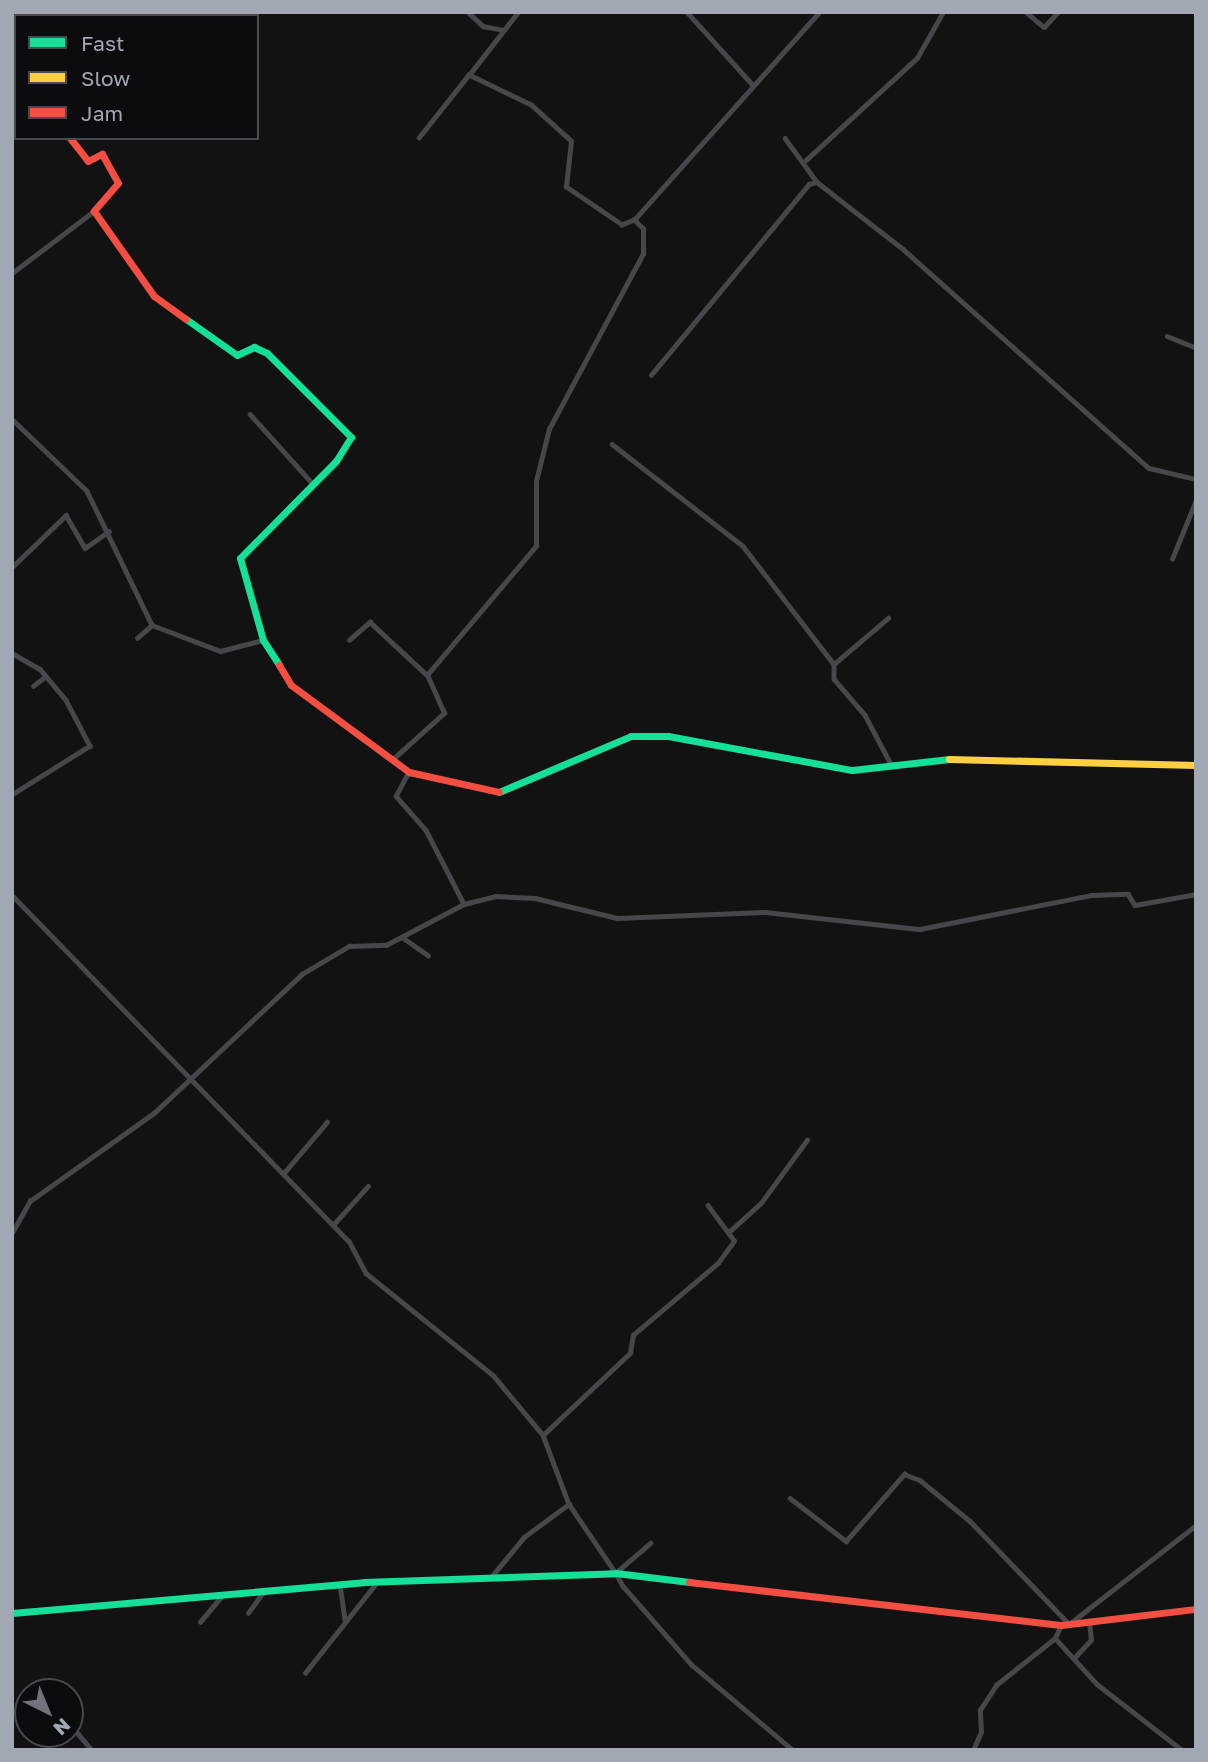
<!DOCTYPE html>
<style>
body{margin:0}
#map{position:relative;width:1208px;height:1762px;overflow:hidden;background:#121212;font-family:"Golos Text",sans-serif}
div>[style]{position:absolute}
.street>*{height:4.5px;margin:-2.25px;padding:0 2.25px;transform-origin:2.25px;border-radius:2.25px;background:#46474b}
.fast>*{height:7px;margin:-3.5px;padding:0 3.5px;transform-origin:3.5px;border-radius:3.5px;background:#16e098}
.slow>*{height:7px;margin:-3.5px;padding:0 3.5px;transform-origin:3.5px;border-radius:3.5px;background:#ffcf43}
.jam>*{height:7px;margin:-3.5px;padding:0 3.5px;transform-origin:3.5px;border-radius:3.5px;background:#f24e42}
span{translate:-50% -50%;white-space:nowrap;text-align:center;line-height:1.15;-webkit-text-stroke:7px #0c0c0e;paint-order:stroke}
.frame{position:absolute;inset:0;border:14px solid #a2a7b4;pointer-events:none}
.legend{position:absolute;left:14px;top:14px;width:245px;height:126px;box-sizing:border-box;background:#0c0c0e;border:2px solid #484a50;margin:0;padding:9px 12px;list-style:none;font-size:21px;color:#a2a7b4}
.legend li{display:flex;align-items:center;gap:14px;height:35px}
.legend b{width:35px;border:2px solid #484a50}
.north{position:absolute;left:14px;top:1678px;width:70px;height:70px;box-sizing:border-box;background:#0c0c0e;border:2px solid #484a50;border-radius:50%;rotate:137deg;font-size:19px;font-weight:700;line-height:28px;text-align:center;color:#a2a7b4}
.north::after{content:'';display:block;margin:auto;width:24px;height:32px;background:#70737b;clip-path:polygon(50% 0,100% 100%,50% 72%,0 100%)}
</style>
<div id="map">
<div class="street">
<i style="left:468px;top:12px;width:21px;rotate:43deg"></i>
<i style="left:483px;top:26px;width:20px;rotate:11deg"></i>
<i style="left:687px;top:12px;width:98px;rotate:47.9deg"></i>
<i style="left:1026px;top:12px;width:23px;rotate:40deg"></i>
<i style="left:1044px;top:27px;width:21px;rotate:-47deg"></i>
<i style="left:12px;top:52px;width:8px;rotate:60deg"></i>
<i style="left:469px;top:75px;width:80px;rotate:-52.1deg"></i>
<i style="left:785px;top:138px;width:54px;rotate:54deg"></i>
<i style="left:817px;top:182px;width:109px;rotate:37.9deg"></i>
<i style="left:903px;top:249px;width:329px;rotate:41.7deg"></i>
<i style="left:1149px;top:468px;width:48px;rotate:13.2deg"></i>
<i style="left:806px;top:160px;width:151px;rotate:-42.6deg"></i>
<i style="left:917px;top:58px;width:53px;rotate:-60.5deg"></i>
<i style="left:634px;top:220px;width:278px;rotate:-48.3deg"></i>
<i style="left:12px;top:273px;width:103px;rotate:-37.1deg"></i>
<i style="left:1167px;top:336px;width:31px;rotate:22deg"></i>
<i style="left:651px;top:375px;width:248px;rotate:-50.4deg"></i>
<i style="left:809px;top:184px;width:8px;rotate:-14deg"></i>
<i style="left:250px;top:414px;width:94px;rotate:48deg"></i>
<i style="left:12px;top:419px;width:104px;rotate:43.8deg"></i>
<i style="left:87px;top:491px;width:149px;rotate:64.1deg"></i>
<i style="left:152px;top:625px;width:73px;rotate:20.9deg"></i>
<i style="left:220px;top:651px;width:44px;rotate:-14.3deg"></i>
<i style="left:612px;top:444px;width:166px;rotate:37.9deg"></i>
<i style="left:743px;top:546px;width:149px;rotate:52.4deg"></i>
<i style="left:834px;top:664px;width:15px;rotate:90deg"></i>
<i style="left:834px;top:679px;width:48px;rotate:49.3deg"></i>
<i style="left:865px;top:715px;width:58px;rotate:62.1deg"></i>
<i style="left:1172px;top:559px;width:64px;rotate:-67.9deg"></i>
<i style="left:12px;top:567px;width:75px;rotate:-43.9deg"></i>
<i style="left:66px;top:515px;width:38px;rotate:60deg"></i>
<i style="left:85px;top:548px;width:29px;rotate:-35deg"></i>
<i style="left:137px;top:638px;width:20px;rotate:-41deg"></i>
<i style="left:349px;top:640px;width:28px;rotate:-41deg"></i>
<i style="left:370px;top:622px;width:78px;rotate:42.9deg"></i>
<i style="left:12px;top:653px;width:32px;rotate:30deg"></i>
<i style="left:40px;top:669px;width:40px;rotate:50deg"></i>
<i style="left:66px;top:700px;width:52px;rotate:62.4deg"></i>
<i style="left:90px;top:746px;width:92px;rotate:147.9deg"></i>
<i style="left:834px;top:664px;width:71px;rotate:-40.4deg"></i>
<i style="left:33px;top:686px;width:15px;rotate:-37deg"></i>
<i style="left:393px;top:759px;width:69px;rotate:-42deg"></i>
<i style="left:444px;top:713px;width:42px;rotate:-114.1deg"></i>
<i style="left:427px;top:675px;width:169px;rotate:-49.8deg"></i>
<i style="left:536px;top:546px;width:65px;rotate:-90deg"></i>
<i style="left:536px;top:481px;width:54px;rotate:-76deg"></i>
<i style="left:549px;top:429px;width:199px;rotate:-61.8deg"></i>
<i style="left:643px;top:254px;width:25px;rotate:-90deg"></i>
<i style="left:643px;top:229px;width:13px;rotate:-135deg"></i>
<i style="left:634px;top:220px;width:13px;rotate:157deg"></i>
<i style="left:622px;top:225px;width:68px;rotate:-145.8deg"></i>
<i style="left:566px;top:187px;width:46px;rotate:-83.8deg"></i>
<i style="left:571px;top:141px;width:54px;rotate:-138deg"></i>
<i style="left:531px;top:105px;width:69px;rotate:-154.2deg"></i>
<i style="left:469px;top:75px;width:80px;rotate:128.4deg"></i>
<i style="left:409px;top:772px;width:27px;rotate:118deg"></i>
<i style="left:396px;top:796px;width:45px;rotate:48.6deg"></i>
<i style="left:426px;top:830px;width:83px;rotate:62.8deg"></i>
<i style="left:12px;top:895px;width:483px;rotate:45.8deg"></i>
<i style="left:349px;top:1241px;width:36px;rotate:62deg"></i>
<i style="left:366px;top:1273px;width:163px;rotate:38.8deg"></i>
<i style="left:493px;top:1375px;width:78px;rotate:50.2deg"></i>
<i style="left:543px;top:1435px;width:74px;rotate:69.4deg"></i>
<i style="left:569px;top:1504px;width:82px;rotate:55.9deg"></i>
<i style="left:402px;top:937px;width:32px;rotate:35deg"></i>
<i style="left:283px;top:1174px;width:68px;rotate:-49.8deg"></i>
<i style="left:333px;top:1225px;width:52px;rotate:-48.1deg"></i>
<i style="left:730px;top:1231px;width:42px;rotate:-42.1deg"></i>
<i style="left:761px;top:1203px;width:78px;rotate:-53.9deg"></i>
<i style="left:12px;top:1233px;width:37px;rotate:-61deg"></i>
<i style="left:30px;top:1201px;width:152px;rotate:-35.4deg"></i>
<i style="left:154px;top:1113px;width:203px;rotate:-43.2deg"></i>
<i style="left:302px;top:974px;width:55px;rotate:-30.8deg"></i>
<i style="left:349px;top:946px;width:37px;rotate:-2deg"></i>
<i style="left:386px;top:945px;width:88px;rotate:-27.7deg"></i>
<i style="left:464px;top:904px;width:32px;rotate:-14deg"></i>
<i style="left:495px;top:896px;width:40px;rotate:2.9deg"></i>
<i style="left:535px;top:898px;width:84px;rotate:13.7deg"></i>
<i style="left:617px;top:918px;width:148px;rotate:-2.3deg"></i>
<i style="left:765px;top:912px;width:156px;rotate:6.3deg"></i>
<i style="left:920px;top:929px;width:174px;rotate:-11.2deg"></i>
<i style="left:1091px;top:895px;width:37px;rotate:-2deg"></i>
<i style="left:1128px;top:894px;width:13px;rotate:58deg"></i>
<i style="left:1135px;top:905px;width:62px;rotate:-10.2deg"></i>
<i style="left:543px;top:1435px;width:120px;rotate:-43.3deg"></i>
<i style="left:630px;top:1353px;width:18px;rotate:-81deg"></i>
<i style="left:633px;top:1335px;width:111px;rotate:-40.3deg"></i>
<i style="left:718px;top:1263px;width:27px;rotate:-54deg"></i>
<i style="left:734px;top:1241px;width:44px;rotate:-126.6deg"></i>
<i style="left:790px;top:1498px;width:71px;rotate:37.5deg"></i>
<i style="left:846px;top:1541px;width:89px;rotate:-49.1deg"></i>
<i style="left:904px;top:1474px;width:17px;rotate:21deg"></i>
<i style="left:920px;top:1480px;width:65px;rotate:39.4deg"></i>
<i style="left:970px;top:1521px;width:143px;rotate:46.1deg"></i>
<i style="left:1069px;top:1624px;width:161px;rotate:-37.9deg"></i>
<i style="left:651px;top:1543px;width:46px;rotate:139.4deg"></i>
<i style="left:616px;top:1573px;width:15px;rotate:62deg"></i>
<i style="left:623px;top:1586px;width:105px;rotate:48.9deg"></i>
<i style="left:692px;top:1665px;width:132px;rotate:40.1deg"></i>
<i style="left:492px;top:1576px;width:50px;rotate:-50.6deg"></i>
<i style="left:524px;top:1537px;width:56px;rotate:-36.3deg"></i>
<i style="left:340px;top:1584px;width:37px;rotate:82deg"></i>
<i style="left:248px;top:1613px;width:27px;rotate:-54deg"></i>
<i style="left:200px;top:1622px;width:35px;rotate:-50deg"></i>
<i style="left:1055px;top:1638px;width:62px;rotate:47.6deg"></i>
<i style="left:1097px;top:1684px;width:108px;rotate:37.8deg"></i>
<i style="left:1075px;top:1657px;width:23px;rotate:-47deg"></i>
<i style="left:1091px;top:1640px;width:19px;rotate:-96deg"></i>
<i style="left:305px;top:1673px;width:117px;rotate:-51.6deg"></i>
<i style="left:70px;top:1724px;width:34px;rotate:50deg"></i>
<i style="left:973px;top:1750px;width:20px;rotate:-66deg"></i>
<i style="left:981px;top:1732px;width:22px;rotate:-93deg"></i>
<i style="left:980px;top:1710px;width:30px;rotate:-57deg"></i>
<i style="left:996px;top:1685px;width:75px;rotate:-38.5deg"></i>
<i style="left:1055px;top:1638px;width:14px;rotate:-65deg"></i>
</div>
<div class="fast">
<i style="left:186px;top:319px;width:62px;rotate:35.2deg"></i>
<i style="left:237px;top:355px;width:19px;rotate:-25deg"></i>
<i style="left:254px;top:347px;width:14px;rotate:25deg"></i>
<i style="left:267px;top:353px;width:119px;rotate:45deg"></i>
<i style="left:351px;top:437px;width:28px;rotate:122deg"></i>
<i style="left:336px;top:461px;width:136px;rotate:134.7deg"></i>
<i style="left:240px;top:558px;width:85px;rotate:74.3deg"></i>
<i style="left:263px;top:640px;width:30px;rotate:57deg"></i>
<i style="left:499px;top:792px;width:143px;rotate:-23deg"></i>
<i style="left:631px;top:736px;width:37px"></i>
<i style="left:668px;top:736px;width:187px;rotate:10.5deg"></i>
<i style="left:852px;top:770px;width:98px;rotate:-6.5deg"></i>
<i style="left:12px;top:1613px;width:353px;rotate:-5deg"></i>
<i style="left:364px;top:1582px;width:252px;rotate:-2deg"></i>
<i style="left:616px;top:1573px;width:74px;rotate:7deg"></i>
</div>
<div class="slow">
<i style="left:949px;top:759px;width:247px;rotate:1.4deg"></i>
</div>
<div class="jam">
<i style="left:70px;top:138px;width:29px;rotate:52deg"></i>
<i style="left:88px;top:161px;width:16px;rotate:-27deg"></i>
<i style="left:102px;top:154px;width:33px;rotate:61deg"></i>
<i style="left:118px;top:183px;width:37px;rotate:131deg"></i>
<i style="left:94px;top:211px;width:104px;rotate:54.8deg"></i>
<i style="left:154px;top:296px;width:39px;rotate:36deg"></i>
<i style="left:279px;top:665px;width:23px;rotate:59deg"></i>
<i style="left:291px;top:685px;width:147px;rotate:36.4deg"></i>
<i style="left:409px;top:772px;width:92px;rotate:12.5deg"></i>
<i style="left:689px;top:1582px;width:374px;rotate:6.6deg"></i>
<i style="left:1061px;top:1625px;width:136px;rotate:-6.8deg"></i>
</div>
<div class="frame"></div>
<ul class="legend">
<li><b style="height:9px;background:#16e098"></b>Fast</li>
<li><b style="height:9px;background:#ffcf43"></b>Slow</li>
<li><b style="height:9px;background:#f24e42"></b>Jam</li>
</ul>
<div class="north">N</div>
</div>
